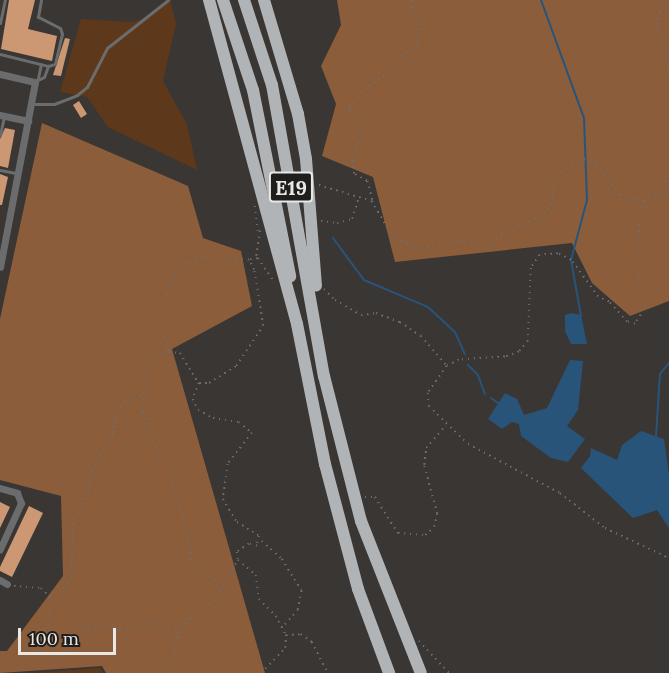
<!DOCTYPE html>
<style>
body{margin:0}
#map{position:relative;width:669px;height:673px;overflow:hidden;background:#393634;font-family:Lora,serif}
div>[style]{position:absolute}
.green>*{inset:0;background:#5d381a}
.forest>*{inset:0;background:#8c5d3a}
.water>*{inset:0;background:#29547a}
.stream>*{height:2px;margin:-1px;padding:0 1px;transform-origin:1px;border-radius:1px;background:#29547a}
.building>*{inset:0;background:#cb9873}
.path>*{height:1.5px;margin-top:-0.75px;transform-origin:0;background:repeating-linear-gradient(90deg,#6e6c6a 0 1.5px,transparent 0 6px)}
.lane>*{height:3px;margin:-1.5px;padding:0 1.5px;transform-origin:1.5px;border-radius:1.5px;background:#6b6c6d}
.street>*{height:7px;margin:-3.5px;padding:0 3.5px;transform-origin:3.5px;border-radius:3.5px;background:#6b6c6d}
.highway>*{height:12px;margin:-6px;padding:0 6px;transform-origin:6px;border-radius:6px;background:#b1b4b7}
.highway-bridge>*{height:12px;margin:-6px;padding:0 6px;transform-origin:6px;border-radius:6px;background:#b1b4b7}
span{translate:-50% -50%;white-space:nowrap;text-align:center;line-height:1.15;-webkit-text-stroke:6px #1f1e1d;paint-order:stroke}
.shield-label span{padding:2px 4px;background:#1f1e1d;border:2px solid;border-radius:4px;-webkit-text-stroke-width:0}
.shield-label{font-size:20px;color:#eae8e7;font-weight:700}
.scale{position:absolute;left:18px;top:628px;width:98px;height:27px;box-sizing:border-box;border:3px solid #eae8e7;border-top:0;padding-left:8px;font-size:18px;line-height:21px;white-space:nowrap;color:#eae8e7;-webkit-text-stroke:4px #1f1e1d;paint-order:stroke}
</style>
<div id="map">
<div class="green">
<i style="clip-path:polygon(170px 0,176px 23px,163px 81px,187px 124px,197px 170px,108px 127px,87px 97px,60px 92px,81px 19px,131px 22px,145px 19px)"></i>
<i style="clip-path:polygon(100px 668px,103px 673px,34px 673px)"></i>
</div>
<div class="forest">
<i style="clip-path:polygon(337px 0,669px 0,669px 301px,630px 316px,592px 283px,572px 243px,395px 262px,373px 177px,322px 156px,336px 104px,321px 66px,341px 25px)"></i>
<i style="clip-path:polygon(42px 123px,188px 186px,203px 238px,241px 251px,252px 306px,172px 349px,265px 673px,106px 673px,102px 666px,0 673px,0 651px,7px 651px,63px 576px,61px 496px,0 480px,0 319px)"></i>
</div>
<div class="water">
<i style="clip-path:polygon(572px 313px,581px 315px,587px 344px,571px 344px,565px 331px,565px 315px)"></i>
<i style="clip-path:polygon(570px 360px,583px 361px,578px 410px,567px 426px,585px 439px,568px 462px,551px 458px,521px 436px,519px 424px,512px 422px,502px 429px,488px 419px,505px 393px,517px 399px,524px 415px,547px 408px)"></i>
<i style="clip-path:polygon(641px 431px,664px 439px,669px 474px,669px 528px,657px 510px,633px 518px,581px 468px,590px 456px,591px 448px,617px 460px,622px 445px)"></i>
</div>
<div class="stream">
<i style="left:541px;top:0;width:126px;rotate:70deg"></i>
<i style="left:584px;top:118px;width:82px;rotate:87.9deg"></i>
<i style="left:587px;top:200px;width:62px;rotate:104.9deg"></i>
<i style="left:571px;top:260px;width:57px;rotate:79.9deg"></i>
<i style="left:333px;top:238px;width:52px;rotate:53.6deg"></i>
<i style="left:364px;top:280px;width:69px;rotate:22.9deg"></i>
<i style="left:428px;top:307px;width:37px;rotate:43deg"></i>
<i style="left:455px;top:332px;width:24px;rotate:66deg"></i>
<i style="left:468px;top:365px;width:14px;rotate:45deg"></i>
<i style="left:478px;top:375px;width:20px;rotate:70deg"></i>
<i style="left:491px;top:398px;width:9px;rotate:36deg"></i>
<i style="left:656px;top:436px;width:62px;rotate:-86.3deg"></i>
<i style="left:660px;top:374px;width:14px;rotate:-51deg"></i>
</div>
<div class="building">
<i style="clip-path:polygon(9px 0,35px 0,28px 29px,57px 36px,52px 61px,1px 49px)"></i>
<i style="clip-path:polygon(65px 38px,70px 39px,61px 76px,53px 75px)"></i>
<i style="clip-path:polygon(79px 101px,87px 114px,81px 118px,73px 105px)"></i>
<i style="clip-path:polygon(5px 128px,15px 130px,8px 168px,0 166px,0 139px)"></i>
<i style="clip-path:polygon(0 174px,8px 177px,2px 205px,0 205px)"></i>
<i style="clip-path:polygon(0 502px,10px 507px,0 528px)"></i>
<i style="clip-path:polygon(29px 506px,43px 513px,12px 577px,0 571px,0 567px)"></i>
</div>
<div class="path">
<i style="left:663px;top:0;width:26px;rotate:103deg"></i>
<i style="left:657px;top:25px;width:47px;rotate:75.1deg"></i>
<i style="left:319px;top:185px;width:55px;rotate:16.8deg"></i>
<i style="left:372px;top:201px;width:30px;rotate:60deg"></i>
<i style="left:387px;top:227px;width:20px;rotate:45deg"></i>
<i style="left:401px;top:241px;width:21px;rotate:19deg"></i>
<i style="left:421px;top:248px;width:37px;rotate:-9deg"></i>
<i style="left:458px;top:242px;width:28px;rotate:8deg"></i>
<i style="left:486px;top:246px;width:19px;rotate:-39deg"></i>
<i style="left:501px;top:234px;width:47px;rotate:-24.9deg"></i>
<i style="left:544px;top:214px;width:11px;rotate:-52deg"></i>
<i style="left:551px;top:205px;width:30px;rotate:-81deg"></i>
<i style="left:556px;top:175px;width:32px;rotate:-30deg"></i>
<i style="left:584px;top:159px;width:14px;rotate:25deg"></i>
<i style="left:597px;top:165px;width:38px;rotate:53deg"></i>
<i style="left:620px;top:195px;width:24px;rotate:15deg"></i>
<i style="left:643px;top:201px;width:17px;rotate:-25deg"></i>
<i style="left:658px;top:194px;width:11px"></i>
<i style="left:659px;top:193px;width:20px;rotate:-60deg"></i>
<i style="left:372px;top:200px;width:20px;rotate:-105deg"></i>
<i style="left:367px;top:181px;width:15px;rotate:-152deg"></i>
<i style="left:354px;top:174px;width:13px;rotate:-99deg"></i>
<i style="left:352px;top:161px;width:36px;rotate:-69deg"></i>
<i style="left:365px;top:127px;width:19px;rotate:-144deg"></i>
<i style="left:350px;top:116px;width:9px;rotate:-96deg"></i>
<i style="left:349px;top:107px;width:28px;rotate:-48deg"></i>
<i style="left:368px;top:86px;width:31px;rotate:-33deg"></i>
<i style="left:394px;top:69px;width:15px;rotate:-62deg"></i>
<i style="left:401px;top:56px;width:17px;rotate:-31deg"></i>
<i style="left:416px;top:47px;width:16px;rotate:-79deg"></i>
<i style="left:419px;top:31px;width:32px;rotate:-106deg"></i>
<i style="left:643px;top:201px;width:42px;rotate:98.1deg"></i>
<i style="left:637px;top:243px;width:72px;rotate:86.8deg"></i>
<i style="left:641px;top:315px;width:11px;rotate:124deg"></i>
<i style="left:635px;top:324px;width:8px;rotate:-166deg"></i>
<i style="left:627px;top:322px;width:27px;rotate:-132deg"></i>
<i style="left:609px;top:302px;width:12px;rotate:-156deg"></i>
<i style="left:598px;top:297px;width:46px;rotate:-126.1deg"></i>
<i style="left:571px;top:260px;width:14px;rotate:-155deg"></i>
<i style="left:558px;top:254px;width:18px;rotate:177deg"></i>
<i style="left:540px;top:255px;width:16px;rotate:125deg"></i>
<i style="left:531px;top:268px;width:73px;rotate:92.4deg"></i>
<i style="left:528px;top:341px;width:14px;rotate:129deg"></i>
<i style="left:519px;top:352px;width:15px;rotate:160deg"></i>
<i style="left:505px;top:357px;width:46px;rotate:176.3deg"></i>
<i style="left:459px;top:360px;width:13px;rotate:153deg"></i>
<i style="left:447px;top:366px;width:33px;rotate:125deg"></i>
<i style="left:428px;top:393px;width:13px;rotate:86deg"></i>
<i style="left:429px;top:406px;width:54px;rotate:44.3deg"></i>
<i style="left:468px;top:444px;width:104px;rotate:28deg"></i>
<i style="left:560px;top:493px;width:57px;rotate:37.9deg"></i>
<i style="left:605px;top:528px;width:71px;rotate:25.1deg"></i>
<i style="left:255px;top:206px;width:26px;rotate:83deg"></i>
<i style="left:321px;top:221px;width:16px;rotate:7deg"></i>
<i style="left:337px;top:223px;width:16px;rotate:-15deg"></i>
<i style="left:352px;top:219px;width:21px;rotate:-73deg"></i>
<i style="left:256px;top:256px;width:30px;rotate:-81deg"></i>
<i style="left:250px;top:259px;width:8px;rotate:-7deg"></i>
<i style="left:258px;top:258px;width:30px;rotate:56deg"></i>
<i style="left:324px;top:289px;width:16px;rotate:45deg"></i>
<i style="left:335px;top:300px;width:30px;rotate:30deg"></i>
<i style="left:361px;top:315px;width:15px;rotate:-8deg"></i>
<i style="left:376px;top:313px;width:26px;rotate:21deg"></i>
<i style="left:400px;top:322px;width:25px;rotate:34deg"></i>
<i style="left:421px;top:336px;width:38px;rotate:49deg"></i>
<i style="left:169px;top:352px;width:24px;rotate:152deg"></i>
<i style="left:148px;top:363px;width:49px;rotate:95.8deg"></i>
<i style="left:143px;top:412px;width:44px;rotate:69.9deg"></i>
<i style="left:158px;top:453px;width:16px;rotate:43deg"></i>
<i style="left:170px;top:464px;width:10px;rotate:73deg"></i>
<i style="left:173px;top:474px;width:24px;rotate:90deg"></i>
<i style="left:173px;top:498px;width:22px;rotate:60deg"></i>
<i style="left:184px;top:517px;width:44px;rotate:80.8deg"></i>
<i style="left:191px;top:560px;width:42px;rotate:40.2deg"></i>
<i style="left:199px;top:383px;width:10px"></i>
<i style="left:209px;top:383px;width:32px;rotate:-32deg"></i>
<i style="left:236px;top:366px;width:48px;rotate:-56deg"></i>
<i style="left:263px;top:326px;width:57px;rotate:-99.1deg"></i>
<i style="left:254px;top:270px;width:11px;rotate:-117deg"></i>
<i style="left:249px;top:260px;width:47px;rotate:-177.6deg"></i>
<i style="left:202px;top:258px;width:18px;rotate:158deg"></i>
<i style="left:185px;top:265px;width:16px;rotate:137deg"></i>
<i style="left:173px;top:276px;width:19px;rotate:108deg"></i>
<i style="left:167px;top:294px;width:44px;rotate:92.6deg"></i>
<i style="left:165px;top:338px;width:15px;rotate:74deg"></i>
<i style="left:169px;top:352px;width:11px;rotate:5deg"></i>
<i style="left:180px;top:353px;width:36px;rotate:58deg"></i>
<i style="left:199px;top:383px;width:17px;rotate:111deg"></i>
<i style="left:193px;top:399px;width:12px;rotate:66deg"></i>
<i style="left:198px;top:410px;width:17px;rotate:28deg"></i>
<i style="left:213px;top:418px;width:26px;rotate:9deg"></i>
<i style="left:239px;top:422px;width:17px;rotate:40deg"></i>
<i style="left:252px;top:433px;width:39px;rotate:128deg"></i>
<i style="left:228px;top:464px;width:35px;rotate:98deg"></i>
<i style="left:223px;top:499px;width:27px;rotate:59deg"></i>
<i style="left:237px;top:522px;width:26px;rotate:32deg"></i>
<i style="left:259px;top:536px;width:10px;rotate:101deg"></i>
<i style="left:257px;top:546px;width:8px;rotate:-166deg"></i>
<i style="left:249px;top:544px;width:14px;rotate:146deg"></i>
<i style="left:237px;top:552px;width:8px;rotate:83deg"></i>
<i style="left:238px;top:560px;width:23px;rotate:40deg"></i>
<i style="left:256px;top:575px;width:24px;rotate:83deg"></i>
<i style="left:259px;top:599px;width:24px;rotate:45deg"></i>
<i style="left:276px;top:616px;width:21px;rotate:62deg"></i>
<i style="left:365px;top:497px;width:10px"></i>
<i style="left:375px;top:497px;width:43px;rotate:57.4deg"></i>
<i style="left:398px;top:533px;width:27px;rotate:4deg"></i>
<i style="left:425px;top:535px;width:12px;rotate:-42deg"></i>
<i style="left:434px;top:527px;width:13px;rotate:-77deg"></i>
<i style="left:437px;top:514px;width:51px;rotate:-104.9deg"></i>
<i style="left:424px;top:465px;width:17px;rotate:-83deg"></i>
<i style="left:426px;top:448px;width:30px;rotate:-49deg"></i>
<i style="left:262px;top:541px;width:27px;rotate:42deg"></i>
<i style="left:282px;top:559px;width:38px;rotate:58deg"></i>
<i style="left:302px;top:591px;width:19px;rotate:102deg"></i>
<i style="left:298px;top:610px;width:20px;rotate:131deg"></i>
<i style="left:14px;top:586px;width:27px;rotate:4deg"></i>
<i style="left:41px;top:588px;width:13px;rotate:45deg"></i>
<i style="left:50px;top:597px;width:28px;rotate:92deg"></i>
<i style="left:49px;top:625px;width:16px;rotate:135deg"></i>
<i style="left:38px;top:636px;width:8px;rotate:97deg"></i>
<i style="left:37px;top:644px;width:8px;rotate:67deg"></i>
<i style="left:40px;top:651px;width:12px;rotate:24deg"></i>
<i style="left:51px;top:656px;width:9px;rotate:-6deg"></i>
<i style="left:60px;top:655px;width:39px;rotate:-44deg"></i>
<i style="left:88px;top:628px;width:14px;rotate:-17deg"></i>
<i style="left:101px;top:624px;width:20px;rotate:18deg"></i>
<i style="left:120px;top:630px;width:28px;rotate:-19deg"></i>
<i style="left:146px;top:621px;width:35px;rotate:22deg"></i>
<i style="left:178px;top:634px;width:20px;rotate:-53deg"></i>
<i style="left:190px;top:618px;width:29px;rotate:-35deg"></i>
<i style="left:214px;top:601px;width:46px;rotate:-60.1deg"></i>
<i style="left:50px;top:597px;width:11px;rotate:-22deg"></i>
<i style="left:60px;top:593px;width:18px;rotate:-52deg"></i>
<i style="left:71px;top:579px;width:59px;rotate:-88.1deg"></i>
<i style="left:73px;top:520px;width:31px;rotate:-61deg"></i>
<i style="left:88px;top:493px;width:21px;rotate:-82deg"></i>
<i style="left:91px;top:472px;width:45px;rotate:-60.6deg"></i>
<i style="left:113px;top:433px;width:15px;rotate:-82deg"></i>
<i style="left:115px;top:418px;width:17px;rotate:-62deg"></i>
<i style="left:123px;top:403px;width:20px;rotate:-20deg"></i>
<i style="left:419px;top:641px;width:44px;rotate:46.8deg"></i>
<i style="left:169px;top:673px;width:40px;rotate:-77deg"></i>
<i style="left:261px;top:673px;width:35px;rotate:-46deg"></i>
<i style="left:285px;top:648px;width:13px;rotate:-86deg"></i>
<i style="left:286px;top:635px;width:15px;rotate:-4deg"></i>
<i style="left:301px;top:634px;width:14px;rotate:36deg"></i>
<i style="left:312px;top:642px;width:35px;rotate:63deg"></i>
</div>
<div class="lane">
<i style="left:0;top:23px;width:24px;rotate:-78deg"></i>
<i style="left:0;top:54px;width:49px;rotate:14deg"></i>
<i style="left:48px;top:66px;width:7px;rotate:-16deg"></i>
<i style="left:55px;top:64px;width:31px;rotate:-77deg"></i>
<i style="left:62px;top:34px;width:6px;rotate:-108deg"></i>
<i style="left:60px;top:28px;width:25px;rotate:-153deg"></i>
<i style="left:38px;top:17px;width:17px;rotate:-80deg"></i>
<i style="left:38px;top:78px;width:14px;rotate:-78deg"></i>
<i style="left:36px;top:81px;width:9px;rotate:-27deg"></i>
<i style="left:44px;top:77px;width:12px;rotate:-70deg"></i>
<i style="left:33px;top:104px;width:21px"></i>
<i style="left:54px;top:104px;width:25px;rotate:-21deg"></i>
<i style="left:77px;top:95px;width:13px;rotate:-39deg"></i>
<i style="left:87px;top:87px;width:44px;rotate:-62.9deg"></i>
<i style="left:107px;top:48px;width:78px;rotate:-38.2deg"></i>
<i style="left:0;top:135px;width:19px;rotate:-78deg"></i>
<i style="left:0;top:170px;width:16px;rotate:11deg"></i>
</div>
<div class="street">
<i style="left:0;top:74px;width:36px;rotate:13deg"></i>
<i style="left:35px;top:82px;width:188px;rotate:100.7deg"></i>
<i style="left:0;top:115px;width:29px;rotate:12deg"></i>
<i style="left:0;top:488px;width:18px;rotate:16deg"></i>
<i style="left:17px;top:493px;width:11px;rotate:68deg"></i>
<i style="left:21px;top:503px;width:51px;rotate:114.5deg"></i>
<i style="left:0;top:580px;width:8px;rotate:30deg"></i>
</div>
<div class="highway">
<i style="left:264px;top:0;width:119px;rotate:73.4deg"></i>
<i style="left:298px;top:114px;width:46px;rotate:79.9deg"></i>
<i style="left:297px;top:324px;width:143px;rotate:78.7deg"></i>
<i style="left:325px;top:464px;width:129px;rotate:75.2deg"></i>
<i style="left:358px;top:589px;width:90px;rotate:69.7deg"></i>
<i style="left:324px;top:376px;width:150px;rotate:75.7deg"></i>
<i style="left:361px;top:521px;width:163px;rotate:68.5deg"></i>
</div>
<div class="highway-bridge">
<i style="left:209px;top:0;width:336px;rotate:74.8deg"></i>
<i style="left:223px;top:0;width:95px;rotate:71.6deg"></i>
<i style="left:253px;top:90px;width:190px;rotate:78.7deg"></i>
<i style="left:244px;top:0;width:89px;rotate:71.8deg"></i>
<i style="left:272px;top:85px;width:296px;rotate:79.9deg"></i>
<i style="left:306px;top:159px;width:127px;rotate:85.5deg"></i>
</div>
<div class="shield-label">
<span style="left:291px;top:187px">E19</span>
</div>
<div class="scale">100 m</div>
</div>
